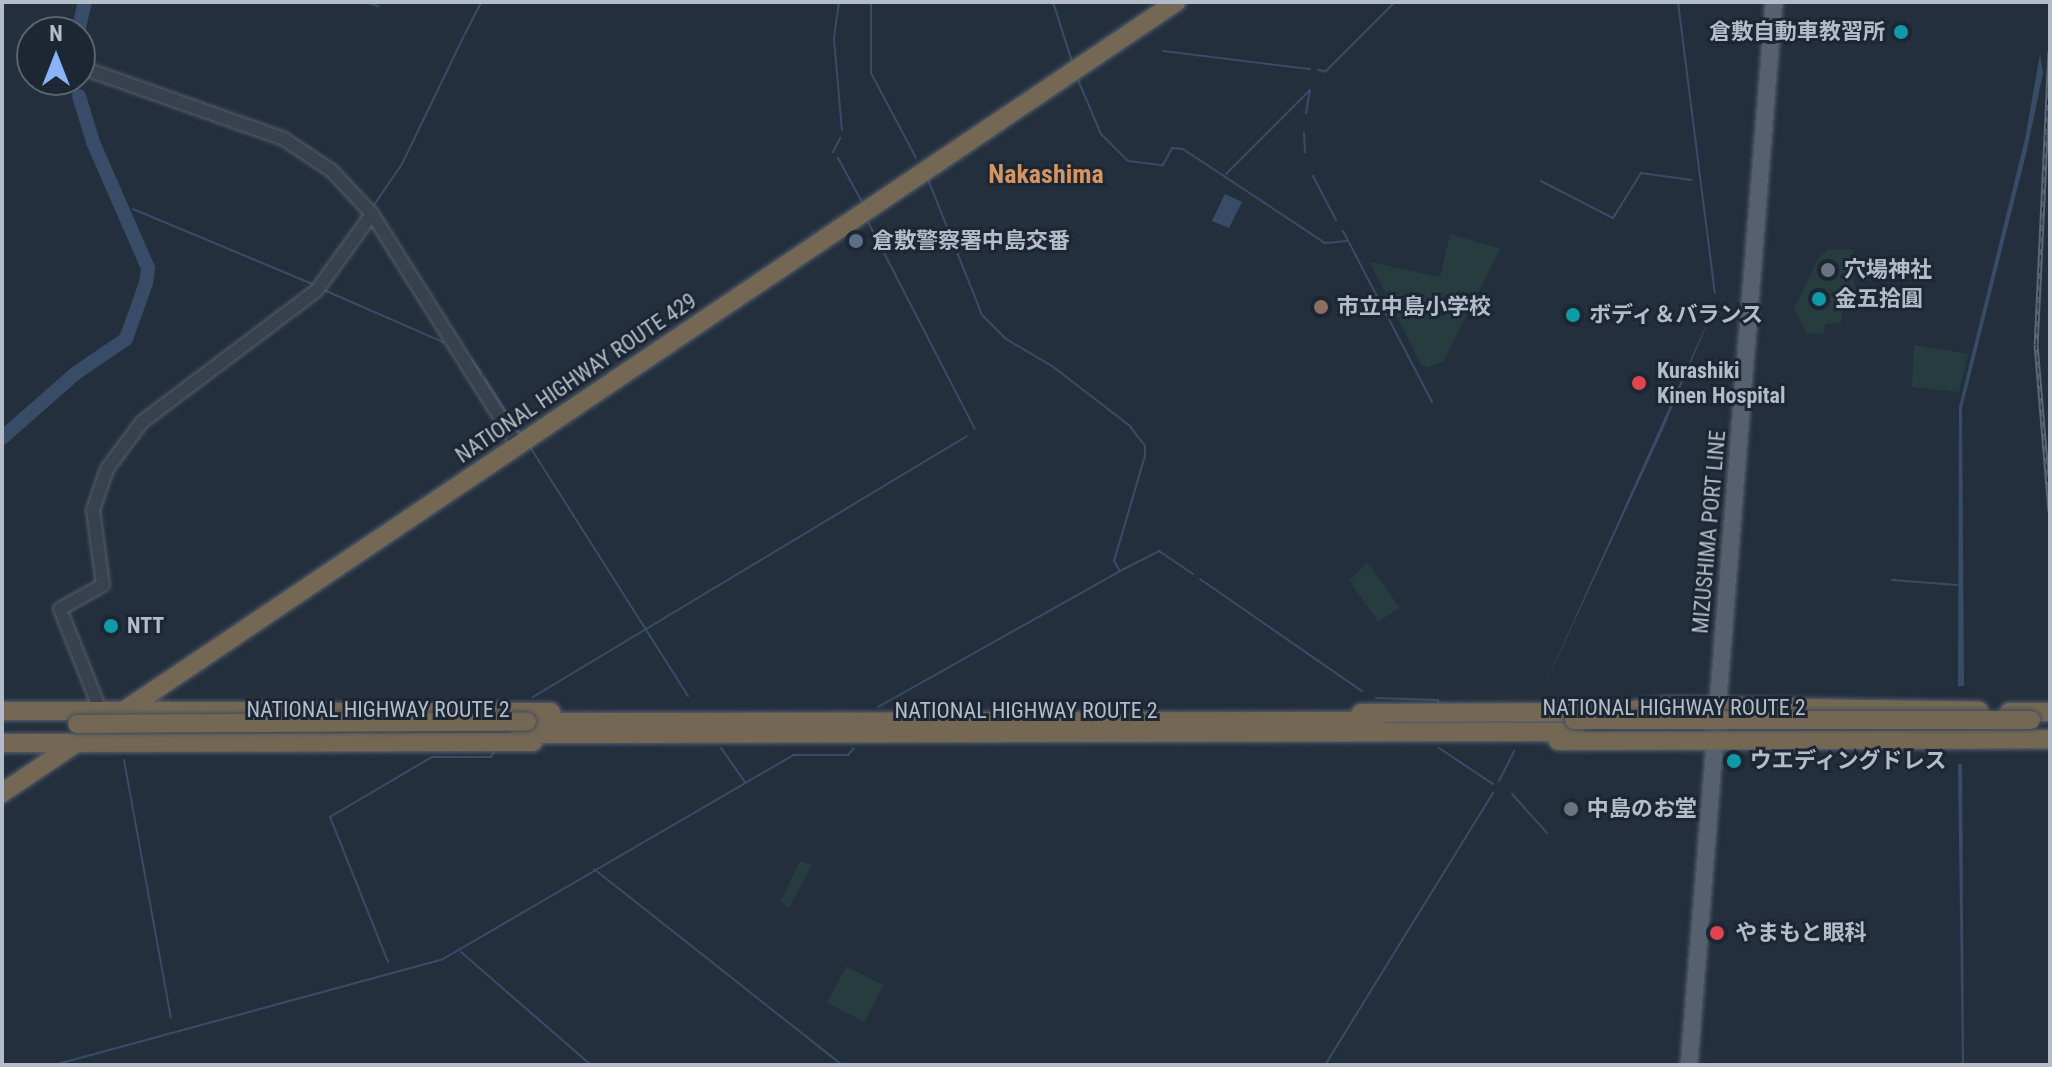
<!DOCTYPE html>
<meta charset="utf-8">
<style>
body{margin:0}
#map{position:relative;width:2052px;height:1067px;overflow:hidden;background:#242f3e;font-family:"Roboto Condensed","Noto Sans JP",sans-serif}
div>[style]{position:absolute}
.green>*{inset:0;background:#263c3f}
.water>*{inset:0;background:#394c67}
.stream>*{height:2px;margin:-1px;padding:0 1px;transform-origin:1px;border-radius:1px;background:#394c67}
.river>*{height:14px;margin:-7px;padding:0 7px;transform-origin:7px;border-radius:7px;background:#394c67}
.roads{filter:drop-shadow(0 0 2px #565f6c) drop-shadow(0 0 2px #565f6c)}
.minor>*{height:12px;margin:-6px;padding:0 6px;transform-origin:6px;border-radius:6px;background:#38414e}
.major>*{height:16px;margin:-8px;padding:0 8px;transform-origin:8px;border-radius:8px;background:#56606e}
.highway>*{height:18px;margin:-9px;padding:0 9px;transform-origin:9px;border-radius:9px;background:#746855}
.rail>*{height:5px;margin-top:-2.5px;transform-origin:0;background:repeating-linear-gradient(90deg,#1d2633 0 6px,#5a6575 0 12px);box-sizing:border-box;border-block:2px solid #5a6575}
.bridges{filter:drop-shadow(0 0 2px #434c59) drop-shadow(0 0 2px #434c59)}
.highway-bridge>*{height:18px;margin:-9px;padding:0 9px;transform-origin:9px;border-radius:9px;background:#746855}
.dots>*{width:22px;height:22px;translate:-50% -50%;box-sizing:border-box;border:4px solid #1d2633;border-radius:50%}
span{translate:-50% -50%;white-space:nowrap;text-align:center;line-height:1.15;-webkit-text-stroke:6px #1d2633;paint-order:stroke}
.poi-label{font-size:22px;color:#b4bcc9;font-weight:700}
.right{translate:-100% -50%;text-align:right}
.left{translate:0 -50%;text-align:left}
.street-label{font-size:22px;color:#b4bcc9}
.quarter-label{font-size:26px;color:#d59563;font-weight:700}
.frame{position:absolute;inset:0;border:4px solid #b4bcc9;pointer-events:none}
.north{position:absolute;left:16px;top:16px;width:80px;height:80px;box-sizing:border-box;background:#1d2633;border:2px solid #59626f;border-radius:50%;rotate:0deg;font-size:22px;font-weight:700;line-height:32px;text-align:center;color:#b4bcc9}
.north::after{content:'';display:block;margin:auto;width:28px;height:36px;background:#8ab4f8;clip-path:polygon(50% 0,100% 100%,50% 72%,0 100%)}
</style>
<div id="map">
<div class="green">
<i style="clip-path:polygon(1450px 234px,1500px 249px,1443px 362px,1428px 367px,1422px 366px,1370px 262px,1440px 277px)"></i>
<i style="clip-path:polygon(1830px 249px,1853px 250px,1856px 305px,1843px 306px,1841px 323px,1826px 324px,1823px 334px,1807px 333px,1794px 309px,1819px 257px)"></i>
<i style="clip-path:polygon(1914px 345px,1968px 354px,1959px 392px,1912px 387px)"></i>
<i style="clip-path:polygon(1368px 563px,1400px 608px,1378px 622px,1349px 580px)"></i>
<i style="clip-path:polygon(800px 861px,812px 865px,789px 908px,781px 901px)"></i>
<i style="clip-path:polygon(846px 966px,883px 985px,865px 1022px,827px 1003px)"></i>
</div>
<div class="water">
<i style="clip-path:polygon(2040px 54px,2043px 73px,2027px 150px,1962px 408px,1964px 686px,1958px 686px,1959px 407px,2025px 139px)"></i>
<i style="clip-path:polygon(1225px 194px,1242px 202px,1229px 228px,1212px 221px)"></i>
<i style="clip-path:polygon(1715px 305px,1661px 434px,1537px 702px,1570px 629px)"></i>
<i style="clip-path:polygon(1958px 764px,1962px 764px,1964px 1065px,1962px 1065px)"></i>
</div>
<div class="stream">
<i style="left:365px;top:2px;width:14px;rotate:17deg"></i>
<i style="left:839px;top:2px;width:37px;rotate:98deg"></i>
<i style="left:834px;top:39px;width:91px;rotate:85deg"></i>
<i style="left:871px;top:2px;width:71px;rotate:90deg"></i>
<i style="left:871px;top:73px;width:96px;rotate:62.1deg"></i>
<i style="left:1053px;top:2px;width:63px;rotate:72.4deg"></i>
<i style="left:1678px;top:2px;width:293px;rotate:82.8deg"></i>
<i style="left:465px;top:34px;width:36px;rotate:-63deg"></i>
<i style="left:1163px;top:51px;width:148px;rotate:7deg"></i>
<i style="left:1318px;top:70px;width:7px;rotate:8deg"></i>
<i style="left:1325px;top:72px;width:99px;rotate:-45deg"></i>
<i style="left:1078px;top:80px;width:59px;rotate:66.9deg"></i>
<i style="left:1101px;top:134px;width:38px;rotate:45deg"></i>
<i style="left:1128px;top:161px;width:35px;rotate:7deg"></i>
<i style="left:1163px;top:165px;width:19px;rotate:-62deg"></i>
<i style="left:1172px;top:148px;width:11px;rotate:5deg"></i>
<i style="left:1183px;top:149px;width:170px;rotate:33.5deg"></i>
<i style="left:1325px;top:243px;width:22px;rotate:-5deg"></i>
<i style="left:1306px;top:113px;width:22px;rotate:-80deg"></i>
<i style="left:1304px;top:133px;width:19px;rotate:87deg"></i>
<i style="left:833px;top:152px;width:16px;rotate:-63deg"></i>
<i style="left:838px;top:158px;width:50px;rotate:61.4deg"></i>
<i style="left:1226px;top:174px;width:119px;rotate:-45deg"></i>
<i style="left:1313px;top:176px;width:50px;rotate:62.4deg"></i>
<i style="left:1541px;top:181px;width:81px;rotate:27.2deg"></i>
<i style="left:1613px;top:218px;width:53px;rotate:-58.1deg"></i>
<i style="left:1641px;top:173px;width:51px;rotate:7.8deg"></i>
<i style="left:374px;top:205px;width:50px;rotate:-55.7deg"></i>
<i style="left:402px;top:164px;width:142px;rotate:-64.2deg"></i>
<i style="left:133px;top:209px;width:197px;rotate:22.7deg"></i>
<i style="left:121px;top:210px;width:3px"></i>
<i style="left:866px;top:218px;width:237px;rotate:62.7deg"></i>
<i style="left:1343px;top:231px;width:193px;rotate:62.5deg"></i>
<i style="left:324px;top:290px;width:130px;rotate:23.6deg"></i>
<i style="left:472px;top:360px;width:14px;rotate:54deg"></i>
<i style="left:485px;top:379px;width:63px;rotate:57.3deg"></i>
<i style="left:530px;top:447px;width:295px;rotate:57.6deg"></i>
<i style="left:1122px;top:570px;width:42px;rotate:-27.2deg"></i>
<i style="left:1159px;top:551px;width:41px;rotate:34.1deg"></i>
<i style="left:1200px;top:579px;width:197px;rotate:34.7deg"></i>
<i style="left:1892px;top:580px;width:65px;rotate:4.4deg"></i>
<i style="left:533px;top:697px;width:506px;rotate:-31.02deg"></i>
<i style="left:1376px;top:698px;width:62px;rotate:1.8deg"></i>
<i style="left:1438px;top:700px;width:4px;rotate:90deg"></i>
<i style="left:878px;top:707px;width:278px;rotate:-29.3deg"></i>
<i style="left:1120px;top:571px;width:12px;rotate:-121deg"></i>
<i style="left:1114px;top:561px;width:109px;rotate:-73.6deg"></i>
<i style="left:1145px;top:456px;width:10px;rotate:-90deg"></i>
<i style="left:1145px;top:446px;width:25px;rotate:-127deg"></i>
<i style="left:1130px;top:426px;width:98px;rotate:-142.4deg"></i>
<i style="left:1052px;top:366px;width:53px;rotate:-149.6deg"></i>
<i style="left:1006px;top:339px;width:34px;rotate:-135deg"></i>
<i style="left:982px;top:315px;width:146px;rotate:-111.7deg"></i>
<i style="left:721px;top:748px;width:42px;rotate:54.8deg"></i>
<i style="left:1439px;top:748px;width:65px;rotate:33.7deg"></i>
<i style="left:124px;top:760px;width:262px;rotate:79.7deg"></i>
<i style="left:1499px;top:781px;width:34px;rotate:-63deg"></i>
<i style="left:1512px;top:794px;width:52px;rotate:48.1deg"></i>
<i style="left:594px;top:869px;width:316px;rotate:38.3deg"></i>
<i style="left:461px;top:952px;width:172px;rotate:41deg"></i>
<i style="left:388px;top:962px;width:156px;rotate:-111.8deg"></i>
<i style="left:330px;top:817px;width:118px;rotate:-30.5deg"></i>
<i style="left:432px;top:757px;width:59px"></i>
<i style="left:491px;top:757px;width:7px;rotate:-63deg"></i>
<i style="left:54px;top:1065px;width:403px;rotate:-15.2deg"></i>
<i style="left:443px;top:959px;width:405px;rotate:-30.2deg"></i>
<i style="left:793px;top:755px;width:55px"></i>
<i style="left:848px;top:755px;width:9px;rotate:-49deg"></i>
<i style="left:1325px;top:1065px;width:320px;rotate:-58.3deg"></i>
</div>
<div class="river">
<i style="left:78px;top:32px;width:31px;rotate:-77deg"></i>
<i style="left:2px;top:438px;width:98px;rotate:-41.3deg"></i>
<i style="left:76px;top:373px;width:60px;rotate:-34.2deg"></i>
<i style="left:126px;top:339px;width:59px;rotate:-70.3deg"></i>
<i style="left:146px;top:283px;width:15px;rotate:-82deg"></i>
<i style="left:148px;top:268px;width:137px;rotate:-113.6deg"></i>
<i style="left:93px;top:142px;width:48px;rotate:-106.9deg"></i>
</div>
<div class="roads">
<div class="minor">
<i style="left:80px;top:67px;width:216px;rotate:19.4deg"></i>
<i style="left:284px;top:139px;width:58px;rotate:33.7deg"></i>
<i style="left:332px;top:171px;width:59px;rotate:47.1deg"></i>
<i style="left:372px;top:214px;width:274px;rotate:57.8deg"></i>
<i style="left:103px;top:717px;width:116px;rotate:-111.7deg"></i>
<i style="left:60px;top:609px;width:49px;rotate:-29.2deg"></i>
<i style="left:103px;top:585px;width:76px;rotate:-97.6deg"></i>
<i style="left:93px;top:510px;width:43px;rotate:-71.1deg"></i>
<i style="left:107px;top:469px;width:59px;rotate:-53.3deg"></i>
<i style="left:142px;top:422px;width:219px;rotate:-37deg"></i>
<i style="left:317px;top:290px;width:94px;rotate:-54.1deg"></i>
</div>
<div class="major">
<i style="left:1689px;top:1065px;width:1066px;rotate:-85.43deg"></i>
</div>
<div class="highway">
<i style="left:2px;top:711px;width:549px;rotate:0.1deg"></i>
<i style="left:2009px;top:712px;width:41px"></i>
<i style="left:1361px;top:713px;width:255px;rotate:-0.2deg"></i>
<i style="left:1616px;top:712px;width:53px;rotate:-6.5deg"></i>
<i style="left:1669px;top:706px;width:310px;rotate:0.9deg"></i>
<i style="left:537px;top:722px;width:839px;rotate:-0.07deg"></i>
<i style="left:521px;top:734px;width:1053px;rotate:-0.11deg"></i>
<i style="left:1558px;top:741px;width:492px;rotate:-0.2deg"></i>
<i style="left:2px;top:743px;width:531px;rotate:-0.11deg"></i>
<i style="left:2px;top:793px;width:1416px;rotate:-33.97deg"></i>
</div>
</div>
<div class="rail">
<i style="left:2050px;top:51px;width:293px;rotate:92.7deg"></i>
<i style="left:2036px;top:344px;width:169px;rotate:85.2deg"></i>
</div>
<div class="bridges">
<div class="highway-bridge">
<i style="left:1574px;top:720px;width:457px"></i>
<i style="left:77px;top:724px;width:450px;rotate:-0.3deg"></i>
</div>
</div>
<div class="dots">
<i style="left:1901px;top:32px;background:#0f9aa8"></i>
<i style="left:856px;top:241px;background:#5c6f8a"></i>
<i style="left:1828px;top:270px;background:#6b7280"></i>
<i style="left:1819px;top:299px;background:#0f9aa8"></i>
<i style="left:1321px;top:307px;background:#8d6e63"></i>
<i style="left:1573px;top:315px;background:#0f9aa8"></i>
<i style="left:1639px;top:383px;background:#e0444e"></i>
<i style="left:111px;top:626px;background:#0f9aa8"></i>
<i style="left:1734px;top:761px;background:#0f9aa8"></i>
<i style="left:1571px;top:809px;background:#6b7280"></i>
<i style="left:1717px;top:933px;background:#e0444e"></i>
</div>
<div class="poi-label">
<span class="right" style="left:1885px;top:32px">倉敷自動車教習所</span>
<span class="left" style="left:872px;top:241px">倉敷警察署中島交番</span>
<span class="left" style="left:1844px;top:270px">穴場神社</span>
<span class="left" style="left:1835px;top:299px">金五拾圓</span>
<span class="left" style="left:1337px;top:307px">市立中島小学校</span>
<span class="left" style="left:1589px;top:315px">ボディ＆バランス</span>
<span class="left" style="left:1657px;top:383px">Kurashiki<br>Kinen Hospital</span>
<span class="left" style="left:127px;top:626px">NTT</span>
<span class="left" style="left:1750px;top:761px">ウエディングドレス</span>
<span class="left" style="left:1587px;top:809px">中島のお堂</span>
<span class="left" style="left:1735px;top:933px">やまもと眼科</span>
</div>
<div class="street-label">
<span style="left:576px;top:378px;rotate:-34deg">NATIONAL HIGHWAY ROUTE 429</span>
<span style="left:1709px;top:532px;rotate:-85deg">MIZUSHIMA PORT LINE</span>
<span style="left:1674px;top:708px">NATIONAL HIGHWAY ROUTE 2</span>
<span style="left:378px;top:710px">NATIONAL HIGHWAY ROUTE 2</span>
<span style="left:1026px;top:711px">NATIONAL HIGHWAY ROUTE 2</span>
</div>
<div class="quarter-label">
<span style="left:1046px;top:175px">Nakashima</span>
</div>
<div class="frame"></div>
<div class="north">N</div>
</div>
